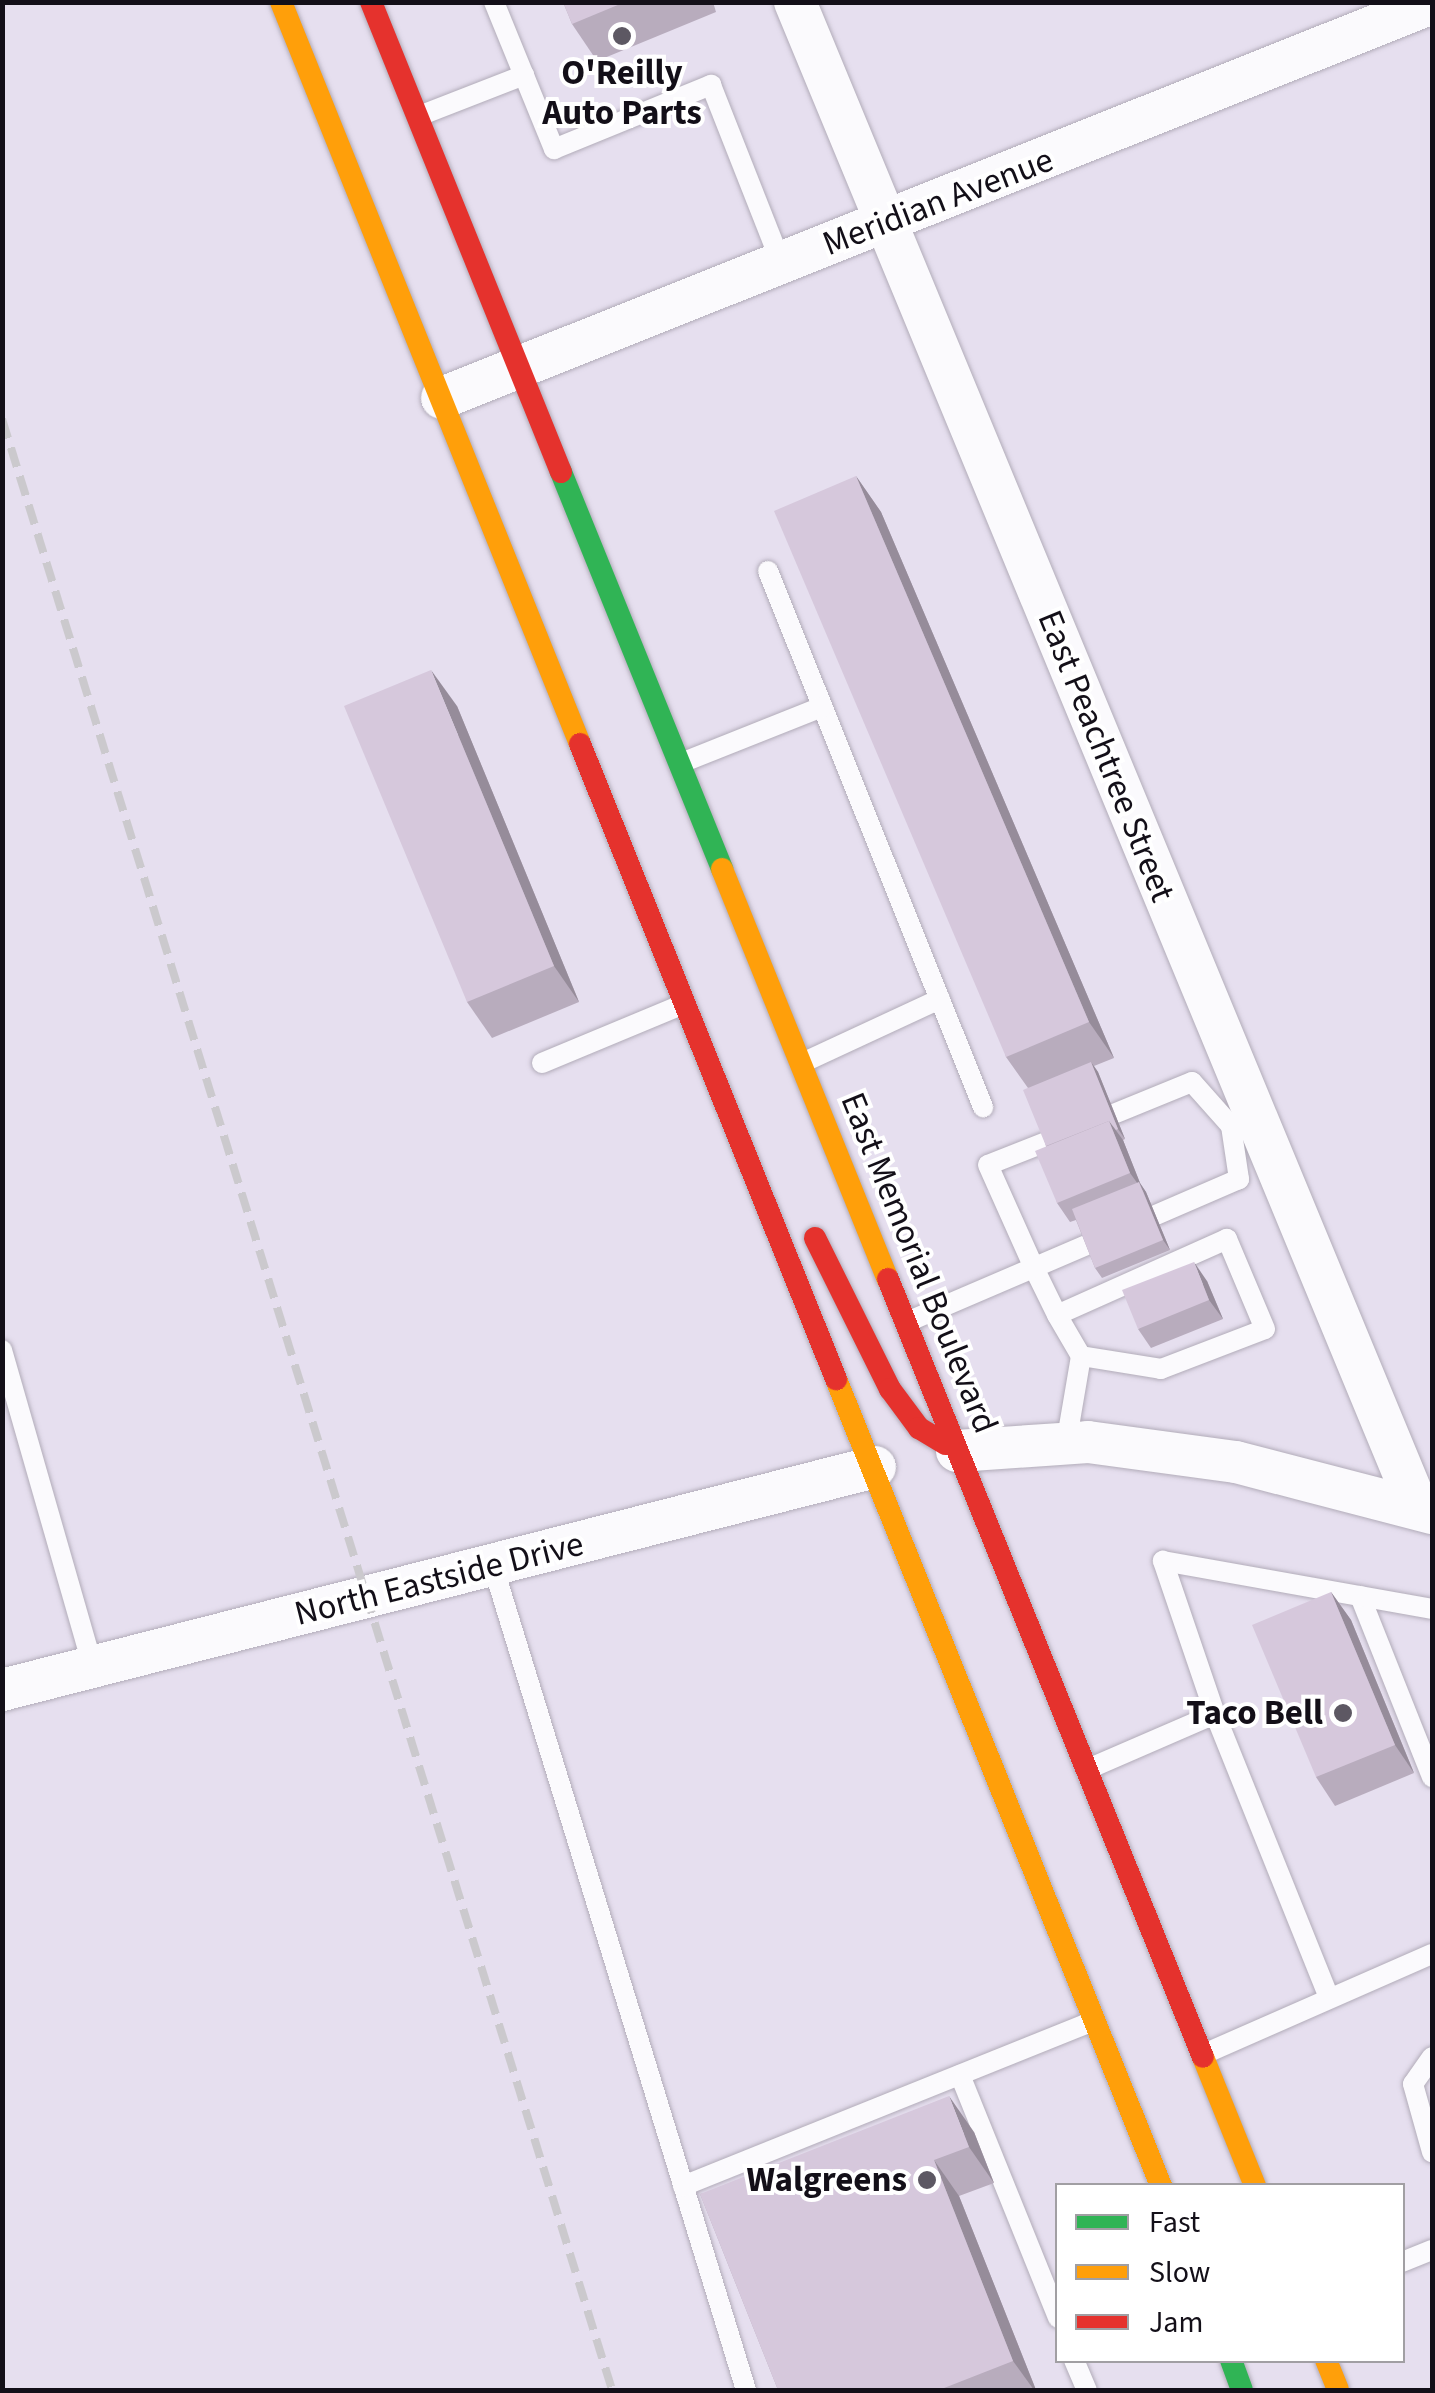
<!DOCTYPE html>
<style>
body{margin:0}
#map{position:relative;width:1435px;height:2393px;overflow:hidden;background:#e6dfef;font-family:"Source Sans 3",sans-serif}
div>[style]{position:absolute}
.roads{filter:drop-shadow(0 0 2px #b2acb9) drop-shadow(0 0 2px #b2acb9)}
.lane>*{height:20px;margin:-10px;padding:0 10px;transform-origin:10px;border-radius:10px;background:#fbfafd}
.street>*{height:42px;margin:-21px;padding:0 21px;transform-origin:21px;border-radius:21px;background:#fbfafd}
.fast>*{height:22px;margin:-11px;padding:0 11px;transform-origin:11px;border-radius:11px;background:#30b455}
.slow>*{height:22px;margin:-11px;padding:0 11px;transform-origin:11px;border-radius:11px;background:#ff9f0a}
.jam>*{height:22px;margin:-11px;padding:0 11px;transform-origin:11px;border-radius:11px;background:#e5322d}
.rail>*{height:8px;margin-top:-4px;transform-origin:0;background:repeating-linear-gradient(90deg,#cbc9cd 0 20px,transparent 0 30px)}
.wall>*{inset:0;background:#b8acbd}
.shaded-wall>*{inset:0;background:#968c9a}
.building>*{inset:0;background:#d6c8dc}
.dots>*{width:28px;height:28px;translate:-50% -50%;box-sizing:border-box;border:5px solid #fff;border-radius:50%}
span{translate:-50% -50%;white-space:nowrap;text-align:center;line-height:1.15;-webkit-text-stroke:8px #fff;paint-order:stroke}
.poi-label{font-size:35px;color:#130f18;font-weight:700}
.right{translate:-100% -50%;text-align:right}
.street-label{font-size:35px;color:#130f18}
.frame{position:absolute;inset:0;border:5px solid #130f18;pointer-events:none}
.legend{position:absolute;left:1055px;top:2183px;width:350px;height:180px;box-sizing:border-box;background:#fff;border:2px solid #a19fa3;margin:0;padding:12px 18px;list-style:none;font-size:30px;color:#130f18}
.legend li{display:flex;align-items:center;gap:20px;height:50px}
.legend b{width:50px;border:2px solid #a19fa3}
</style>
<div id="map">
<div class="roads">
<div class="lane">
<i style="left:494px;top:2px;width:159px;rotate:67.8deg"></i>
<i style="left:554px;top:149px;width:170px;rotate:-22.2deg"></i>
<i style="left:711px;top:85px;width:191px;rotate:68.5deg"></i>
<i style="left:419px;top:116px;width:113px;rotate:-21.3deg"></i>
<i style="left:768px;top:571px;width:578px;rotate:68.14deg"></i>
<i style="left:681px;top:763px;width:152px;rotate:-21.7deg"></i>
<i style="left:542px;top:1063px;width:151px;rotate:-22.6deg"></i>
<i style="left:802px;top:1063px;width:152px;rotate:-24.9deg"></i>
<i style="left:1116px;top:1113px;width:82px;rotate:-22.2deg"></i>
<i style="left:1192px;top:1082px;width:59px;rotate:48.4deg"></i>
<i style="left:1231px;top:1126px;width:54px;rotate:81.4deg"></i>
<i style="left:1239px;top:1179px;width:90px;rotate:156.6deg"></i>
<i style="left:1046px;top:1142px;width:62px;rotate:158.4deg"></i>
<i style="left:988px;top:1165px;width:113px;rotate:65.9deg"></i>
<i style="left:1034px;top:1268px;width:52px;rotate:63.9deg"></i>
<i style="left:1057px;top:1315px;width:48px;rotate:59.7deg"></i>
<i style="left:1081px;top:1356px;width:81px;rotate:9.2deg"></i>
<i style="left:1161px;top:1369px;width:111px;rotate:-21deg"></i>
<i style="left:1265px;top:1329px;width:98px;rotate:-112.9deg"></i>
<i style="left:1227px;top:1239px;width:186px;rotate:155.9deg"></i>
<i style="left:907px;top:1322px;width:196px;rotate:-23.2deg"></i>
<i style="left:2px;top:1350px;width:331px;rotate:74deg"></i>
<i style="left:1066px;top:1444px;width:89px;rotate:-80.3deg"></i>
<i style="left:493px;top:1566px;width:862px;rotate:72.93deg"></i>
<i style="left:1360px;top:1596px;width:195px;rotate:68.3deg"></i>
<i style="left:1215px;top:1714px;width:306px;rotate:68.1deg"></i>
<i style="left:1088px;top:1769px;width:138px;rotate:-23.4deg"></i>
<i style="left:1215px;top:1714px;width:162px;rotate:-108.8deg"></i>
<i style="left:1163px;top:1561px;width:273px;rotate:10.1deg"></i>
<i style="left:1204px;top:2054px;width:249px;rotate:-23.7deg"></i>
<i style="left:1432px;top:2057px;width:33px;rotate:125deg"></i>
<i style="left:1413px;top:2084px;width:71px;rotate:74.4deg"></i>
<i style="left:960px;top:2075px;width:262px;rotate:68deg"></i>
<i style="left:683px;top:2186px;width:443px;rotate:-21.9deg"></i>
<i style="left:1402px;top:2262px;width:32px;rotate:-22deg"></i>
<i style="left:1074px;top:2360px;width:33px;rotate:67deg"></i>
</div>
<div class="street">
<i style="left:795px;top:2px;width:1630px;rotate:67.53deg"></i>
<i style="left:442px;top:398px;width:1066px;rotate:-21.75deg"></i>
<i style="left:957px;top:1451px;width:131px;rotate:-3.9deg"></i>
<i style="left:1088px;top:1442px;width:149px;rotate:7.7deg"></i>
<i style="left:1236px;top:1462px;width:203px;rotate:14.6deg"></i>
<i style="left:2px;top:1690px;width:901px;rotate:-14.33deg"></i>
</div>
<div class="fast">
<i style="left:561px;top:472px;width:428px;rotate:67.9deg"></i>
<i style="left:1231px;top:2360px;width:32px;rotate:70deg"></i>
</div>
<div class="slow">
<i style="left:281px;top:2px;width:800px;rotate:68.05deg"></i>
<i style="left:722px;top:869px;width:442px;rotate:68deg"></i>
<i style="left:836px;top:1379px;width:870px;rotate:68.06deg"></i>
<i style="left:1203px;top:2057px;width:139px;rotate:68deg"></i>
<i style="left:1326px;top:2360px;width:32px;rotate:68deg"></i>
</div>
<div class="jam">
<i style="left:371px;top:2px;width:507px;rotate:67.99deg"></i>
<i style="left:580px;top:744px;width:685px;rotate:68.04deg"></i>
<i style="left:815px;top:1238px;width:169px;rotate:63.6deg"></i>
<i style="left:890px;top:1389px;width:49px;rotate:53.4deg"></i>
<i style="left:919px;top:1428px;width:31px;rotate:31deg"></i>
<i style="left:888px;top:1279px;width:839px;rotate:67.96deg"></i>
</div>
</div>
<div class="rail">
<i style="left:2px;top:419px;width:2063px;rotate:72.8deg"></i>
</div>
<div class="wall">
<i style="clip-path:polygon(563px 2px,713px 2px,716px 12px,597px 61px,572px 24px)"></i>
<i style="clip-path:polygon(856px 476px,881px 512px,1114px 1058px,1094px 1066px,1098px 1072px,1125px 1139px,1123px 1140px,1140px 1183px,1146px 1192px,1170px 1250px,1102px 1278px,1095px 1268px,1076px 1220px,1070px 1222px,1057px 1203px,1046px 1146px,1028px 1088px,1006px 1057px)"></i>
<i style="clip-path:polygon(457px 706px,579px 1002px,492px 1038px,467px 1002px)"></i>
<i style="clip-path:polygon(1207px 1281px,1223px 1319px,1151px 1348px,1138px 1329px)"></i>
<i style="clip-path:polygon(1331px 1592px,1351px 1620px,1414px 1773px,1335px 1806px,1316px 1777px)"></i>
<i style="clip-path:polygon(974px 2132px,994px 2183px,959px 2196px,1036px 2390px,778px 2390px,700px 2194px)"></i>
</div>
<div class="shaded-wall">
<i style="clip-path:polygon(856px 476px,881px 512px,1114px 1058px,1089px 1022px)"></i>
<i style="clip-path:polygon(431px 670px,457px 706px,579px 1002px,554px 966px)"></i>
<i style="clip-path:polygon(1091px 1062px,1098px 1072px,1125px 1139px,1118px 1129px)"></i>
<i style="clip-path:polygon(1109px 1121px,1123px 1140px,1140px 1183px,1146px 1192px,1170px 1250px,1163px 1240px,1143px 1191px,1130px 1173px)"></i>
<i style="clip-path:polygon(1194px 1262px,1207px 1281px,1223px 1319px,1209px 1300px)"></i>
<i style="clip-path:polygon(1331px 1592px,1351px 1620px,1414px 1773px,1395px 1745px)"></i>
<i style="clip-path:polygon(949px 2096px,974px 2132px,994px 2183px,969px 2147px)"></i>
<i style="clip-path:polygon(934px 2160px,959px 2196px,1036px 2390px,1034px 2390px,1013px 2361px)"></i>
</div>
<div class="building">
<i style="clip-path:polygon(563px 2px,625px 2px,572px 24px)"></i>
<i style="clip-path:polygon(856px 476px,1089px 1022px,1006px 1057px,774px 511px)"></i>
<i style="clip-path:polygon(431px 670px,554px 966px,467px 1002px,344px 706px)"></i>
<i style="clip-path:polygon(1091px 1062px,1118px 1129px,1116px 1130px,1109px 1121px,1046px 1146px,1023px 1090px)"></i>
<i style="clip-path:polygon(1109px 1121px,1130px 1173px,1057px 1203px,1035px 1151px)"></i>
<i style="clip-path:polygon(1139px 1182px,1163px 1240px,1095px 1268px,1072px 1209px)"></i>
<i style="clip-path:polygon(1194px 1262px,1209px 1300px,1138px 1329px,1122px 1290px)"></i>
<i style="clip-path:polygon(1331px 1592px,1395px 1745px,1316px 1777px,1252px 1625px)"></i>
<i style="clip-path:polygon(949px 2096px,969px 2147px,934px 2160px,1013px 2361px,939px 2390px,778px 2390px,700px 2194px)"></i>
</div>
<div class="dots">
<i style="left:622px;top:36px;background:#5d5863"></i>
<i style="left:1343px;top:1713px;background:#5d5863"></i>
<i style="left:927px;top:2180px;background:#5d5863"></i>
</div>
<div class="poi-label">
<span style="left:622px;top:93px">O'Reilly<br>Auto Parts</span>
<span class="right" style="left:1323px;top:1713px">Taco Bell</span>
<span class="right" style="left:907px;top:2180px">Walgreens</span>
</div>
<div class="street-label">
<span style="left:938px;top:202px;rotate:-21deg">Meridian Avenue</span>
<span style="left:1106px;top:756px;rotate:68deg">East Peachtree Street</span>
<span style="left:919px;top:1263px;rotate:68deg">East Memorial Boulevard</span>
<span style="left:439px;top:1579px;rotate:-14deg">North Eastside Drive</span>
</div>
<div class="frame"></div>
<ul class="legend">
<li><b style="height:12px;background:#30b455"></b>Fast</li>
<li><b style="height:12px;background:#ff9f0a"></b>Slow</li>
<li><b style="height:12px;background:#e5322d"></b>Jam</li>
</ul>
</div>
